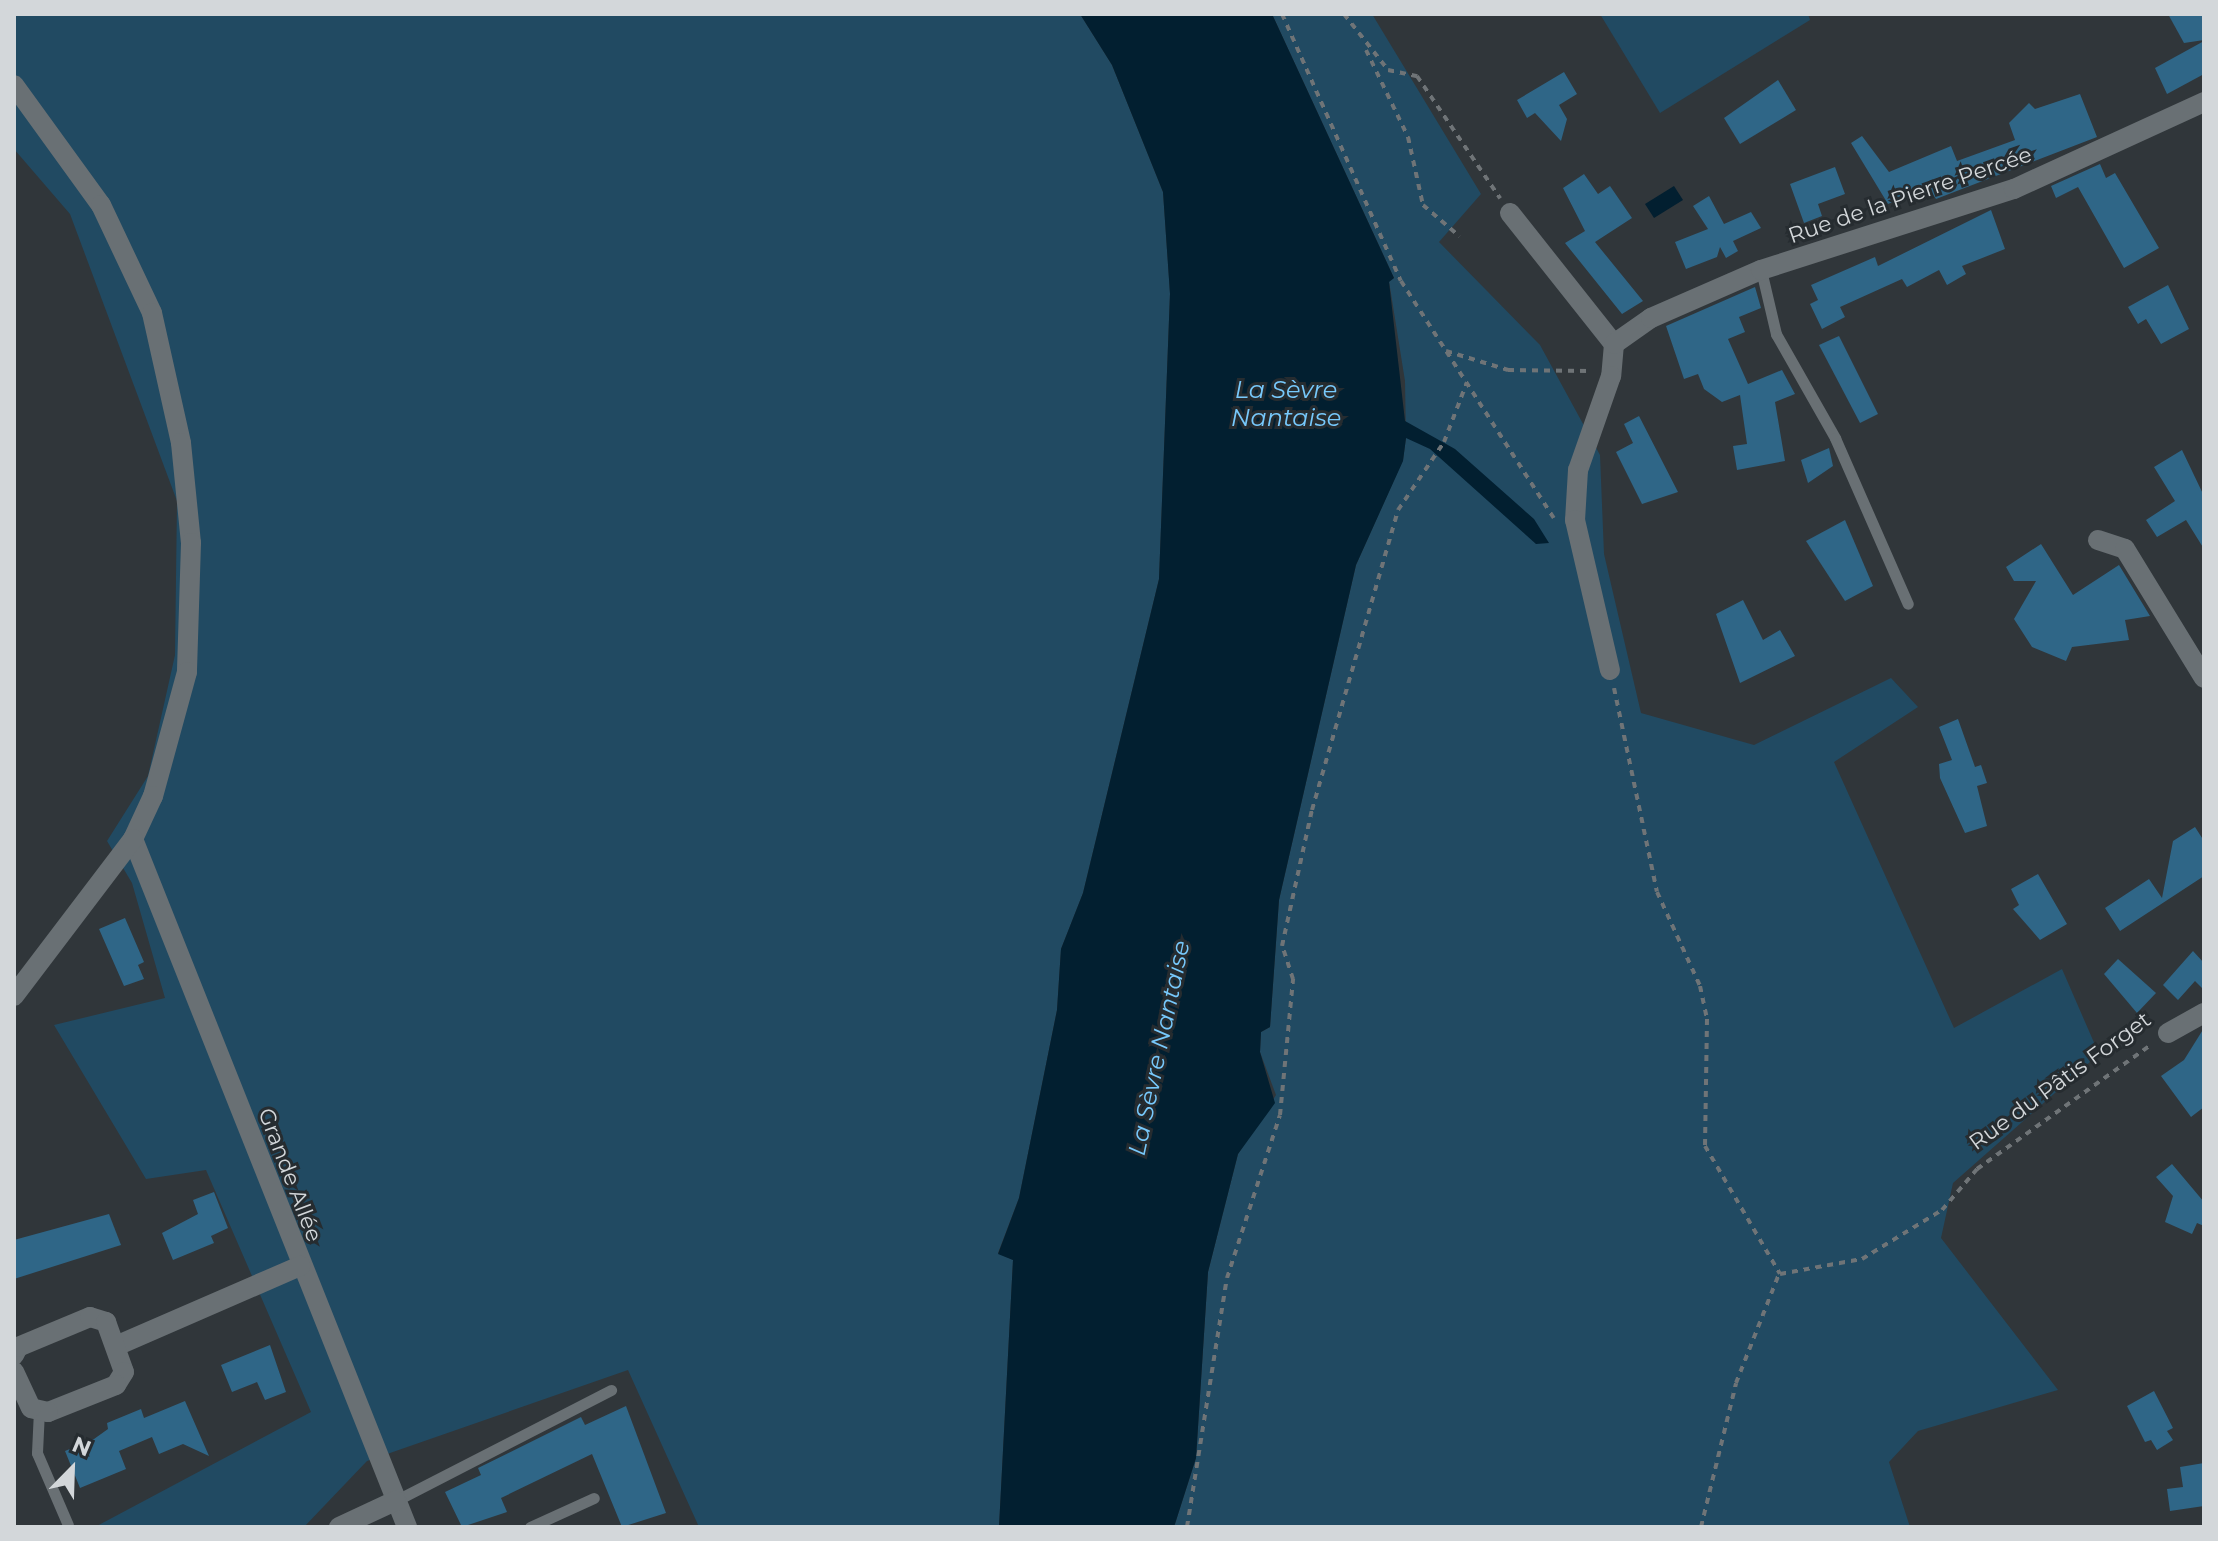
<!DOCTYPE html>
<meta charset="utf-8">
<style>
body{margin:0}
#map{position:relative;width:2218px;height:1541px;overflow:hidden;background:#30363a;font-family:Montserrat,sans-serif}
div>[style]{position:absolute}
.green>*{inset:0;background:#214a62}
.water>*{inset:0;background:#021f30}
.building>*{inset:0;background:#2f6687}
.path>*{height:4px;margin-top:-2px;transform-origin:0;background:repeating-linear-gradient(90deg,#6f7477 0 6px,transparent 0 12px)}
.service>*{height:11px;margin:-5.5px;padding:0 5.5px;transform-origin:5.5px;border-radius:5.5px;background:#697074}
.minor>*{height:20px;margin:-10px;padding:0 10px;transform-origin:10px;border-radius:10px;background:#697074}
.tertiary>*{height:20px;margin:-10px;padding:0 10px;transform-origin:10px;border-radius:10px;background:#697074}
span{translate:-50% -50%;white-space:nowrap;text-align:center;line-height:1.15;-webkit-text-stroke:6px #262c30;paint-order:stroke}
.street-label{font-size:22px;color:#d3d7da}
.water-label{font-size:24px;color:#77c9fc;font-style:italic}
.frame{position:absolute;inset:0;border:16px solid #d3d7da;pointer-events:none}
.north{position:absolute;left:32px;top:1429px;width:80px;height:80px;-webkit-text-stroke:6px #262c30;paint-order:stroke;rotate:23deg;font-size:22px;font-weight:700;line-height:32px;text-align:center;color:#d3d7da}
.north::after{content:'';display:block;margin:auto;width:28px;height:36px;background:#d3d7da;clip-path:polygon(50% 0,100% 100%,50% 72%,0 100%)}
</style>
<div id="map">
<div class="green">
<i style="clip-path:polygon(14px 14px,1080px 14px,1112px 65px,1163px 192px,1170px 293px,1159px 579px,1083px 893px,1061px 949px,1057px 1010px,1019px 1198px,998px 1253px,1013px 1260px,999px 1527px,699px 1527px,628px 1370px,367px 1461px,304px 1527px,95px 1527px,311px 1412px,206px 1170px,146px 1179px,54px 1025px,165px 998px,132px 883px,107px 841px,148px 776px,175px 655px,177px 501px,70px 214px,14px 149px)"></i>
<i style="clip-path:polygon(1272px 14px,1372px 14px,1481px 194px,1439px 242px,1540px 345px,1600px 455px,1604px 554px,1641px 713px,1754px 745px,1891px 678px,1918px 707px,1834px 762px,1954px 1028px,2062px 969px,2099px 1054px,1953px 1183px,1941px 1238px,2058px 1390px,1918px 1431px,1889px 1462px,1910px 1527px,1174px 1527px,1196px 1458px,1208px 1272px,1238px 1154px,1276px 1095px,1260px 1052px,1261px 1032px,1270px 1027px,1279px 900px,1356px 565px,1403px 460px,1406px 438px,1405px 381px,1389px 281px,1394px 278px)"></i>
<i style="clip-path:polygon(1600px 14px,1808px 14px,1810px 20px,1660px 113px)"></i>
</div>
<div class="water">
<i style="clip-path:polygon(1080px 14px,1272px 14px,1394px 278px,1389px 282px,1405px 421px,1455px 449px,1534px 519px,1549px 543px,1536px 544px,1430px 449px,1406px 438px,1403px 461px,1356px 565px,1279px 900px,1270px 1027px,1261px 1032px,1260px 1052px,1275px 1103px,1238px 1154px,1208px 1272px,1196px 1458px,1174px 1527px,999px 1527px,1013px 1260px,998px 1254px,1019px 1198px,1057px 1010px,1061px 949px,1083px 893px,1159px 579px,1170px 294px,1163px 192px,1112px 65px)"></i>
<i style="clip-path:polygon(1674px 186px,1683px 200px,1654px 218px,1645px 204px)"></i>
</div>
<div class="building">
<i style="clip-path:polygon(2168px 14px,2204px 14px,2204px 40px,2184px 43px)"></i>
<i style="clip-path:polygon(2204px 41px,2204px 74px,2167px 94px,2155px 68px)"></i>
<i style="clip-path:polygon(1564px 72px,1577px 94px,1559px 105px,1567px 119px,1561px 141px,1535px 113px,1527px 118px,1517px 100px)"></i>
<i style="clip-path:polygon(1778px 80px,1796px 110px,1740px 144px,1724px 118px)"></i>
<i style="clip-path:polygon(2080px 94px,2097px 137px,1936px 199px,1928px 187px,1888px 204px,1851px 143px,1862px 136px,1889px 172px,1951px 146px,1957px 161px,2015px 140px,2009px 123px,2029px 103px,2035px 109px)"></i>
<i style="clip-path:polygon(2100px 164px,2106px 178px,2115px 173px,2159px 248px,2124px 268px,2078px 187px,2056px 198px,2051px 186px)"></i>
<i style="clip-path:polygon(1835px 167px,1845px 194px,1818px 204px,1822px 216px,1804px 223px,1790px 184px)"></i>
<i style="clip-path:polygon(1584px 174px,1598px 194px,1610px 186px,1632px 218px,1595px 242px,1643px 301px,1622px 314px,1565px 243px,1585px 231px,1563px 188px)"></i>
<i style="clip-path:polygon(1709px 196px,1724px 224px,1751px 212px,1761px 228px,1733px 241px,1738px 251px,1726px 258px,1720px 247px,1717px 257px,1686px 269px,1675px 242px,1708px 229px,1693px 206px)"></i>
<i style="clip-path:polygon(1991px 210px,2005px 249px,1962px 266px,1966px 274px,1947px 285px,1939px 270px,1907px 287px,1902px 279px,1840px 307px,1845px 317px,1822px 329px,1810px 304px,1818px 300px,1811px 285px,1875px 257px,1878px 266px)"></i>
<i style="clip-path:polygon(2168px 285px,2189px 329px,2161px 344px,2146px 319px,2138px 324px,2128px 307px)"></i>
<i style="clip-path:polygon(1755px 287px,1761px 308px,1739px 317px,1745px 332px,1728px 339px,1748px 384px,1782px 370px,1795px 394px,1775px 402px,1785px 461px,1737px 470px,1733px 446px,1747px 444px,1740px 395px,1722px 402px,1704px 389px,1698px 374px,1684px 379px,1666px 326px)"></i>
<i style="clip-path:polygon(1839px 336px,1878px 414px,1860px 423px,1819px 345px)"></i>
<i style="clip-path:polygon(1639px 416px,1678px 492px,1642px 504px,1616px 452px,1633px 443px,1624px 424px)"></i>
<i style="clip-path:polygon(1829px 448px,1833px 466px,1808px 483px,1801px 460px)"></i>
<i style="clip-path:polygon(2182px 450px,2204px 496px,2204px 549px,2186px 520px,2157px 537px,2146px 520px,2175px 501px,2154px 467px)"></i>
<i style="clip-path:polygon(1845px 520px,1873px 586px,1845px 601px,1806px 541px)"></i>
<i style="clip-path:polygon(2041px 544px,2073px 595px,2119px 565px,2150px 616px,2125px 620px,2129px 640px,2072px 647px,2066px 661px,2032px 647px,2014px 619px,2036px 581px,2014px 581px,2006px 567px)"></i>
<i style="clip-path:polygon(1743px 600px,1763px 640px,1780px 630px,1795px 656px,1740px 683px,1716px 614px)"></i>
<i style="clip-path:polygon(1958px 719px,1975px 767px,1981px 765px,1987px 783px,1977px 786px,1987px 826px,1965px 833px,1940px 778px,1939px 764px,1952px 760px,1939px 727px)"></i>
<i style="clip-path:polygon(2195px 827px,2204px 841px,2204px 876px,2120px 931px,2105px 908px,2149px 879px,2162px 898px,2173px 841px)"></i>
<i style="clip-path:polygon(2038px 874px,2067px 924px,2040px 940px,2013px 909px,2019px 905px,2011px 889px)"></i>
<i style="clip-path:polygon(125px 918px,144px 962px,138px 965px,144px 979px,124px 986px,99px 929px)"></i>
<i style="clip-path:polygon(2193px 951px,2204px 963px,2204px 990px,2195px 981px,2178px 1000px,2163px 985px)"></i>
<i style="clip-path:polygon(2118px 959px,2156px 993px,2137px 1013px,2104px 974px)"></i>
<i style="clip-path:polygon(2204px 1028px,2204px 1107px,2191px 1117px,2161px 1076px,2184px 1060px)"></i>
<i style="clip-path:polygon(2172px 1164px,2204px 1202px,2204px 1226px,2197px 1223px,2192px 1234px,2165px 1222px,2173px 1196px,2156px 1177px)"></i>
<i style="clip-path:polygon(214px 1192px,228px 1228px,211px 1236px,214px 1243px,173px 1260px,162px 1233px,198px 1214px,193px 1200px)"></i>
<i style="clip-path:polygon(109px 1214px,121px 1245px,14px 1279px,14px 1240px)"></i>
<i style="clip-path:polygon(270px 1345px,286px 1392px,265px 1400px,257px 1382px,232px 1392px,221px 1365px)"></i>
<i style="clip-path:polygon(2154px 1391px,2173px 1428px,2167px 1431px,2173px 1440px,2157px 1450px,2151px 1440px,2145px 1442px,2127px 1406px)"></i>
<i style="clip-path:polygon(185px 1401px,209px 1456px,183px 1444px,159px 1454px,152px 1437px,119px 1451px,126px 1469px,80px 1488px,65px 1451px,94px 1439px,108px 1429px,107px 1423px,141px 1409px,144px 1418px)"></i>
<i style="clip-path:polygon(626px 1406px,666px 1513px,622px 1527px,592px 1454px,501px 1498px,507px 1512px,462px 1527px,445px 1492px,481px 1475px,478px 1468px,581px 1417px,585px 1425px)"></i>
<i style="clip-path:polygon(2204px 1463px,2204px 1506px,2170px 1511px,2167px 1489px,2183px 1487px,2180px 1467px)"></i>
</div>
<div class="path">
<i style="left:1282px;top:14px;width:292px;rotate:66deg"></i>
<i style="left:1401px;top:281px;width:282px;rotate:57.2deg"></i>
<i style="left:1344px;top:14px;width:71px;rotate:51.8deg"></i>
<i style="left:1388px;top:70px;width:30px;rotate:12deg"></i>
<i style="left:1417px;top:76px;width:148px;rotate:55.8deg"></i>
<i style="left:1366px;top:50px;width:97px;rotate:64.2deg"></i>
<i style="left:1408px;top:137px;width:70px;rotate:77.6deg"></i>
<i style="left:1423px;top:205px;width:48px;rotate:40.7deg"></i>
<i style="left:1446px;top:351px;width:65px;rotate:17deg"></i>
<i style="left:1508px;top:370px;width:82px;rotate:0.7deg"></i>
<i style="left:1614px;top:688px;width:208px;rotate:78.1deg"></i>
<i style="left:1657px;top:892px;width:103px;rotate:65.4deg"></i>
<i style="left:1700px;top:986px;width:34px;rotate:78deg"></i>
<i style="left:1707px;top:1019px;width:127px;rotate:90.9deg"></i>
<i style="left:1705px;top:1146px;width:148px;rotate:59.6deg"></i>
<i style="left:1780px;top:1274px;width:83px;rotate:-10.4deg"></i>
<i style="left:1862px;top:1259px;width:94px;rotate:-31.5deg"></i>
<i style="left:1942px;top:1210px;width:54px;rotate:-49.5deg"></i>
<i style="left:1977px;top:1169px;width:214px;rotate:-35.5deg"></i>
<i style="left:1187px;top:1527px;width:252px;rotate:-80.9deg"></i>
<i style="left:1227px;top:1278px;width:171px;rotate:-72deg"></i>
<i style="left:1280px;top:1115px;width:137px;rotate:-84.5deg"></i>
<i style="left:1293px;top:979px;width:35px;rotate:-108deg"></i>
<i style="left:1282px;top:946px;width:139px;rotate:-77.6deg"></i>
<i style="left:1312px;top:810px;width:312px;rotate:-74deg"></i>
<i style="left:1398px;top:510px;width:82px;rotate:-55.9deg"></i>
<i style="left:1444px;top:442px;width:64px;rotate:-69deg"></i>
<i style="left:1701px;top:1527px;width:148px;rotate:-76.3deg"></i>
<i style="left:1736px;top:1383px;width:117px;rotate:-68.5deg"></i>
</div>
<div class="service">
<i style="left:1761px;top:270px;width:66px;rotate:76.8deg"></i>
<i style="left:1776px;top:334px;width:120px;rotate:60.4deg"></i>
<i style="left:1835px;top:438px;width:181px;rotate:66.3deg"></i>
<i style="left:39px;top:1410px;width:43px;rotate:92.7deg"></i>
<i style="left:37px;top:1453px;width:78px;rotate:66.7deg"></i>
<i style="left:395px;top:1501px;width:243px;rotate:-27.2deg"></i>
<i style="left:530px;top:1527px;width:70px;rotate:-24.4deg"></i>
</div>
<div class="minor">
<i style="left:1510px;top:213px;width:167px;rotate:51.6deg"></i>
<i style="left:1614px;top:344px;width:32px;rotate:95deg"></i>
<i style="left:1611px;top:376px;width:100px;rotate:109.3deg"></i>
<i style="left:1578px;top:470px;width:50px;rotate:93.4deg"></i>
<i style="left:1575px;top:520px;width:154px;rotate:76.9deg"></i>
<i style="left:1614px;top:344px;width:45px;rotate:-35.1deg"></i>
<i style="left:1651px;top:318px;width:120px;rotate:-23.6deg"></i>
<i style="left:1761px;top:270px;width:266px;rotate:-17.8deg"></i>
<i style="left:2014px;top:189px;width:209px;rotate:-24.6deg"></i>
<i style="left:2098px;top:540px;width:28px;rotate:18deg"></i>
<i style="left:2125px;top:549px;width:151px;rotate:58.5deg"></i>
<i style="left:133px;top:839px;width:741px;rotate:68.28deg"></i>
<i style="left:2168px;top:1033px;width:41px;rotate:-29.1deg"></i>
<i style="left:116px;top:1346px;width:201px;rotate:-23.5deg"></i>
<i style="left:14px;top:1355px;width:9px;rotate:-63deg"></i>
<i style="left:18px;top:1347px;width:78px;rotate:-22.6deg"></i>
<i style="left:90px;top:1317px;width:17px;rotate:17deg"></i>
<i style="left:106px;top:1322px;width:53px;rotate:70.2deg"></i>
<i style="left:124px;top:1372px;width:15px;rotate:122deg"></i>
<i style="left:116px;top:1385px;width:73px;rotate:158.3deg"></i>
<i style="left:48px;top:1412px;width:17px;rotate:-167deg"></i>
<i style="left:31px;top:1408px;width:40px;rotate:-115deg"></i>
<i style="left:339px;top:1527px;width:62px;rotate:-24.9deg"></i>
</div>
<div class="tertiary">
<i style="left:14px;top:85px;width:148px;rotate:54.1deg"></i>
<i style="left:101px;top:205px;width:119px;rotate:64.7deg"></i>
<i style="left:152px;top:313px;width:133px;rotate:77.4deg"></i>
<i style="left:181px;top:443px;width:100px;rotate:84.3deg"></i>
<i style="left:191px;top:543px;width:129px;rotate:91.8deg"></i>
<i style="left:187px;top:672px;width:129px;rotate:105.3deg"></i>
<i style="left:153px;top:796px;width:47px;rotate:114.9deg"></i>
<i style="left:133px;top:839px;width:197px;rotate:127.2deg"></i>
</div>
<div class="street-label">
<span style="left:1910px;top:195px;rotate:-19deg">Rue de la Pierre Percée</span>
<span style="left:2060px;top:1081px;rotate:-36deg">Rue du Pâtis Forget</span>
<span style="left:290px;top:1175px;rotate:69deg">Grande Allée</span>
</div>
<div class="water-label">
<span style="left:1286px;top:404px">La Sèvre<br>Nantaise</span>
<span style="left:1159px;top:1048px;rotate:-78deg">La Sèvre Nantaise</span>
</div>
<div class="frame"></div>
<div class="north">N</div>
</div>
